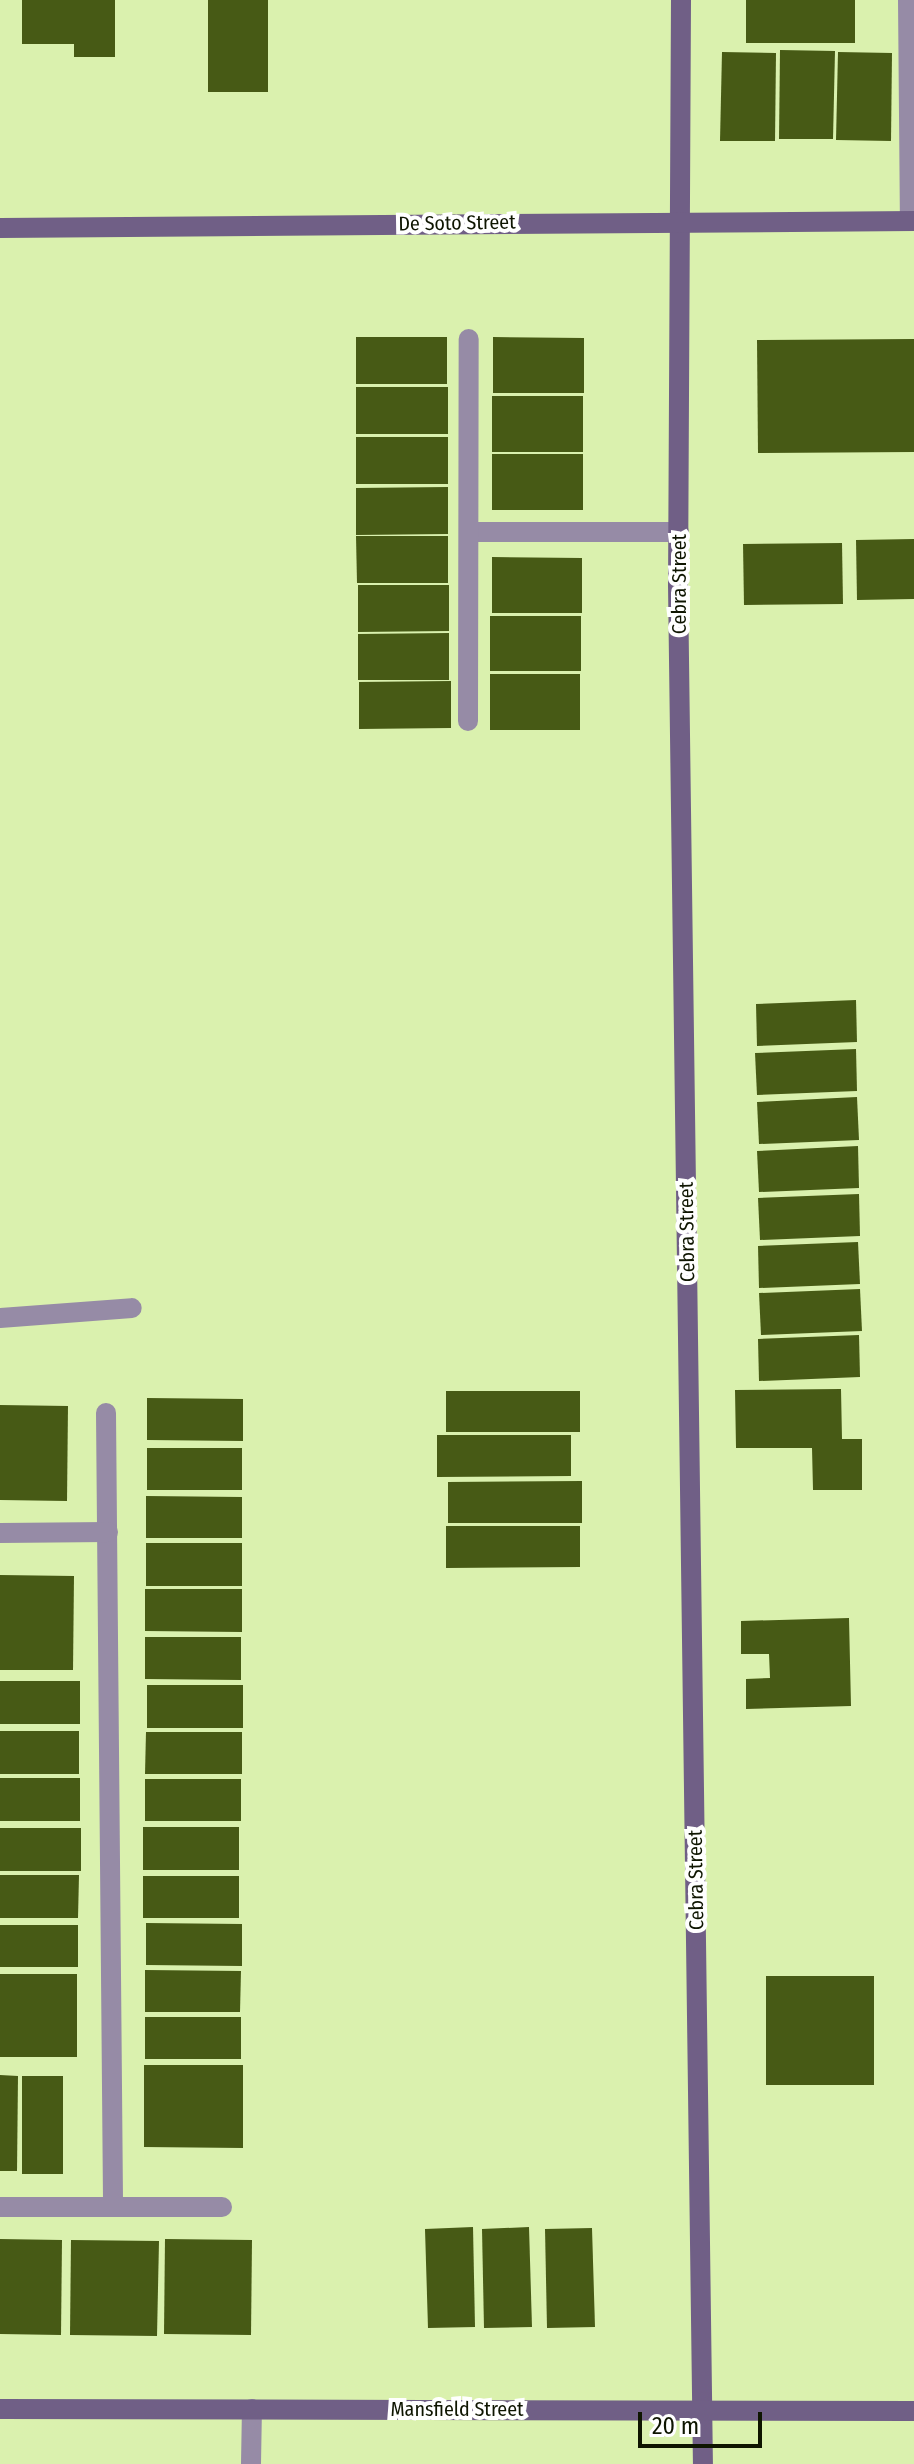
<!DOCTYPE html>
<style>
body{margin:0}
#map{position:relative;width:914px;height:2464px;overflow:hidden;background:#daf1ae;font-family:"Fira Sans Condensed",sans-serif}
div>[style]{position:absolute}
.building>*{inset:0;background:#475a15}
.lane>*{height:20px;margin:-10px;padding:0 10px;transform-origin:10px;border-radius:10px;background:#968ba6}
.street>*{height:20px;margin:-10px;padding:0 10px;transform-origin:10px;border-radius:10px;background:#968ba6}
.secondary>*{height:20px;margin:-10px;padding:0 10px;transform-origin:10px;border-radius:10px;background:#705f86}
span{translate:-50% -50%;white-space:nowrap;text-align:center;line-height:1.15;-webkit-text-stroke:8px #fff;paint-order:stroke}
.street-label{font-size:20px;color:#0e1500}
.scale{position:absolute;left:638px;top:2412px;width:124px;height:36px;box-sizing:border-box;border:4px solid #0e1500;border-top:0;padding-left:10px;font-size:24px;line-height:28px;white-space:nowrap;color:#0e1500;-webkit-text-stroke:6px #fff;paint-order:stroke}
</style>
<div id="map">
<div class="building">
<i style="clip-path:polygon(22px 0,115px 0,115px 57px,74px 57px,74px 44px,22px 44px)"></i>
<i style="clip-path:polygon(208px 0,268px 0,268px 92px,208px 92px)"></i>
<i style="clip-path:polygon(746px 0,855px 0,855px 43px,746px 43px)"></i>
<i style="clip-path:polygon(780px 50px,835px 51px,833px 139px,779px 139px)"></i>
<i style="clip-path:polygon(722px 52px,776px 53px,775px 141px,720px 141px)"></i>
<i style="clip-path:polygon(838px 52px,892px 53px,891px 141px,836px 140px)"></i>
<i style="clip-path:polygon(356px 337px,447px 337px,447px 384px,356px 384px)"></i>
<i style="clip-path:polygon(493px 337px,584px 338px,584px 393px,493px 393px)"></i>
<i style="clip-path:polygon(914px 339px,914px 452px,758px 453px,757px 340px)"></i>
<i style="clip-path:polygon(356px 387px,448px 387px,448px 434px,356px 434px)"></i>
<i style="clip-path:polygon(492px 396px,583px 396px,583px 452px,492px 452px)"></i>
<i style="clip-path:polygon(356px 437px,448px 437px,448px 484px,356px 484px)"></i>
<i style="clip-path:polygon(492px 454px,583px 454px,583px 510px,492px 510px)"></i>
<i style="clip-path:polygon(448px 487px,448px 534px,356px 535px,356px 488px)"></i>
<i style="clip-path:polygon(356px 536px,448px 536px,448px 583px,357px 583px)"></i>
<i style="clip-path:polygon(914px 539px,914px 599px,857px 600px,856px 540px)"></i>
<i style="clip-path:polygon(842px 543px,843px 604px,744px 605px,743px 544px)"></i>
<i style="clip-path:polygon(492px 557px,582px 558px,582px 613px,492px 613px)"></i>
<i style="clip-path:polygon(358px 585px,449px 585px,449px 631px,358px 632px)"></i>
<i style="clip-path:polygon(490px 616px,581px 616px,581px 671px,490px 671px)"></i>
<i style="clip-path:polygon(449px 633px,449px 680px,358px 680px,358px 634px)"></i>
<i style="clip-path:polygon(490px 674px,580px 674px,580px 730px,490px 730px)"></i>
<i style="clip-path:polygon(451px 681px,451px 728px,359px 729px,359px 682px)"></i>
<i style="clip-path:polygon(856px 1000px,857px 1042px,757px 1046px,756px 1004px)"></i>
<i style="clip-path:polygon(856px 1049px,857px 1091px,757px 1095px,755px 1053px)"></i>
<i style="clip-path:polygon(857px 1097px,859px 1140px,759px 1144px,757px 1102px)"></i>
<i style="clip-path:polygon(858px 1146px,859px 1188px,759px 1192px,757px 1151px)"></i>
<i style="clip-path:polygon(859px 1194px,860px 1236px,760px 1240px,758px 1198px)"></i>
<i style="clip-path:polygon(858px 1242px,860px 1284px,759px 1288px,758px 1246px)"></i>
<i style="clip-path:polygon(860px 1289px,862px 1331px,761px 1335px,759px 1293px)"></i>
<i style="clip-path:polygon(859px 1335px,860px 1377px,759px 1381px,758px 1339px)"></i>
<i style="clip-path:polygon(841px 1389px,842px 1439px,862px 1439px,862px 1490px,813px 1490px,812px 1448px,736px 1448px,735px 1390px)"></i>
<i style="clip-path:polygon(446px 1391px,580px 1391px,580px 1432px,446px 1432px)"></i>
<i style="clip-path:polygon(147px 1398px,243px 1399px,243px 1441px,147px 1440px)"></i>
<i style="clip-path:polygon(0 1405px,68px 1406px,67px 1501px,0 1500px)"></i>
<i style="clip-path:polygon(437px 1435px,571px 1435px,571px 1476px,437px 1477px)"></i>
<i style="clip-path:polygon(147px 1448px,242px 1448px,242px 1490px,147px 1490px)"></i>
<i style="clip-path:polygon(582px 1481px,582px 1523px,448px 1523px,448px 1482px)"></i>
<i style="clip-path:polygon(146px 1496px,242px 1497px,242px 1538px,146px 1538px)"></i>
<i style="clip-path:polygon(446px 1526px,580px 1526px,580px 1567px,446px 1568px)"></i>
<i style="clip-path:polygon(146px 1543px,242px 1543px,242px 1586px,146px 1586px)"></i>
<i style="clip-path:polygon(0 1575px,74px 1576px,73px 1670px,0 1670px)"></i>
<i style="clip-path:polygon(145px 1589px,242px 1589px,242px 1632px,145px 1631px)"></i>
<i style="clip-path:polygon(849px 1618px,851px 1706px,746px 1709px,746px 1679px,770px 1678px,769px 1654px,741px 1654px,741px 1621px)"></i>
<i style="clip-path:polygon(145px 1637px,241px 1637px,241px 1680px,145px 1679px)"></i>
<i style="clip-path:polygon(0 1681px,80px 1681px,80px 1724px,0 1724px)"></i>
<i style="clip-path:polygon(147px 1685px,243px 1685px,243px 1728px,147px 1728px)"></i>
<i style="clip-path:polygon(0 1731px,79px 1731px,79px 1774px,0 1774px)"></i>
<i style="clip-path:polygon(146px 1732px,242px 1732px,242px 1774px,145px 1774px)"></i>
<i style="clip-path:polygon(0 1778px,80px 1778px,80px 1821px,0 1821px)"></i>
<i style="clip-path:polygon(145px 1779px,241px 1779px,241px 1821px,145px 1821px)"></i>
<i style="clip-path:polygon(143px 1827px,239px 1827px,239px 1870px,143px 1870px)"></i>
<i style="clip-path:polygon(0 1828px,81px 1828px,81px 1871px,0 1871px)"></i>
<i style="clip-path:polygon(0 1875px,79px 1875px,78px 1918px,0 1918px)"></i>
<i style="clip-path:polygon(143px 1876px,239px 1876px,239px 1918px,143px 1918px)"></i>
<i style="clip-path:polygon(146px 1923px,242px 1924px,242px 1966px,146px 1965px)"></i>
<i style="clip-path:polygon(0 1925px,78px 1925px,78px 1967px,0 1967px)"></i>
<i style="clip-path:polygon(145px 1970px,241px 1971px,240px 2012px,145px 2012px)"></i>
<i style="clip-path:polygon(0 1974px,77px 1974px,77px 2057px,0 2057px)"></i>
<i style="clip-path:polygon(766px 1976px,874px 1976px,874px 2085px,766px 2085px)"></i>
<i style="clip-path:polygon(145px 2017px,241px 2017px,241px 2059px,145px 2059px)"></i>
<i style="clip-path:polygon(144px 2065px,243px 2065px,243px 2148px,144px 2147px)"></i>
<i style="clip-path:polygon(0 2075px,18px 2076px,17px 2171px,0 2171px)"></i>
<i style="clip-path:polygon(22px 2076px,63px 2076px,63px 2174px,22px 2174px)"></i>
<i style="clip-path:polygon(473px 2227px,475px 2327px,428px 2328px,425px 2229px)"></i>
<i style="clip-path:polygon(529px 2227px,532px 2327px,484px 2328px,482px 2229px)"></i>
<i style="clip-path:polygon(592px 2228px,595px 2327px,547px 2328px,545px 2229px)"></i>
<i style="clip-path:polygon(0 2239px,62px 2240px,61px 2335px,0 2334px)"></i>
<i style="clip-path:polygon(165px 2239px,252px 2240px,251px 2335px,164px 2334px)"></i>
<i style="clip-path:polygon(71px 2240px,159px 2241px,157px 2336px,70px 2335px)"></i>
</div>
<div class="lane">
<i style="left:908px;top:0;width:221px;rotate:89.5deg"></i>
<i style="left:469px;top:532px;width:210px"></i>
<i style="left:468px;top:721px;width:382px;rotate:-89.9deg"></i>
<i style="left:0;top:1318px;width:132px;rotate:-4.3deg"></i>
<i style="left:106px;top:1413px;width:794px;rotate:89.49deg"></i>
<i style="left:0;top:1533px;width:108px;rotate:-0.5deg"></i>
<i style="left:0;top:2207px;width:222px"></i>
</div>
<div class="street">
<i style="left:251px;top:2464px;width:55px;rotate:-89deg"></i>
</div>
<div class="secondary">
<i style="left:681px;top:0;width:584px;rotate:90.29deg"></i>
<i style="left:678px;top:584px;width:1880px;rotate:89.24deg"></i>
<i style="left:0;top:228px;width:914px;rotate:-0.44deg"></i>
<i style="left:0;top:2409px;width:914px;rotate:0.13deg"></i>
</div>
<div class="street-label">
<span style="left:457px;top:223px;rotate:-1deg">De Soto Street</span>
<span style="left:679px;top:584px;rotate:-90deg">Cebra Street</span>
<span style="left:687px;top:1232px;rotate:-91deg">Cebra Street</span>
<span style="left:696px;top:1880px;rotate:-91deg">Cebra Street</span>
<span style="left:457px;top:2409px">Mansfield Street</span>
</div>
<div class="scale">20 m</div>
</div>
